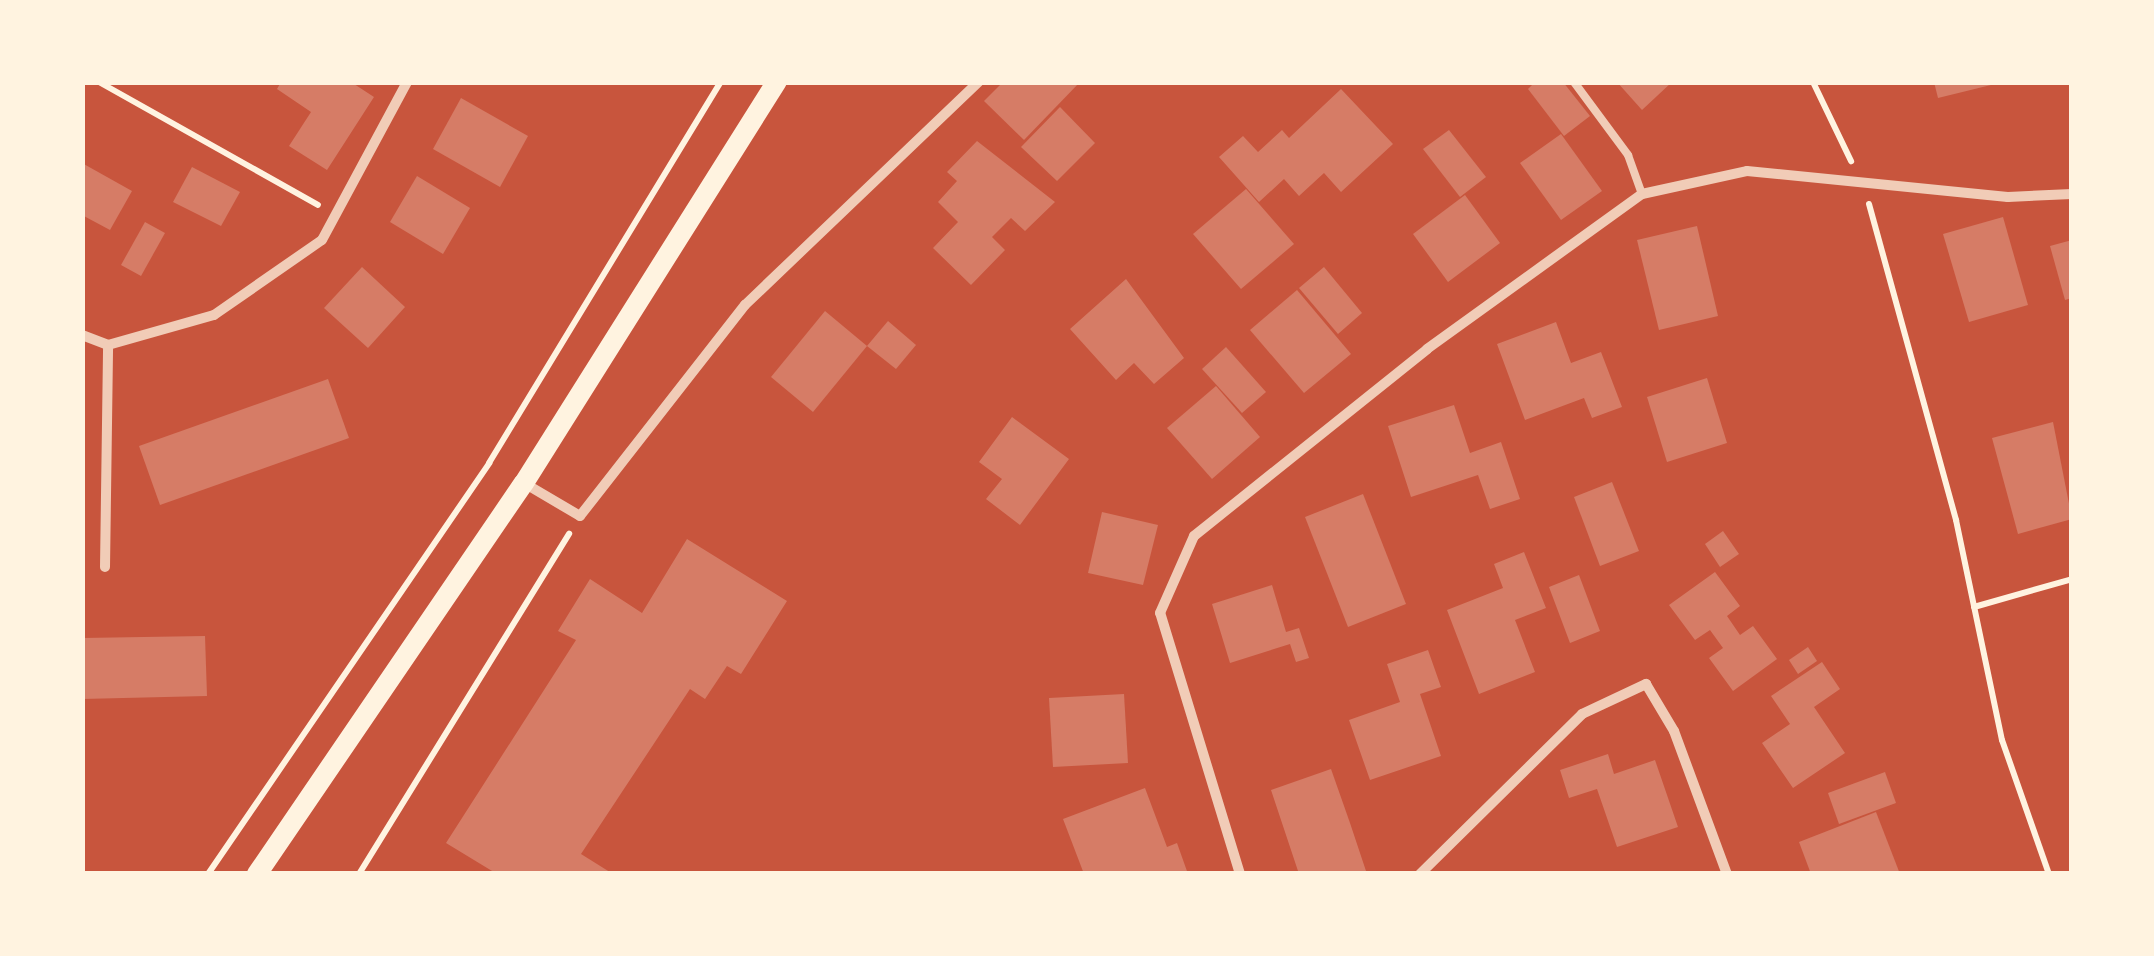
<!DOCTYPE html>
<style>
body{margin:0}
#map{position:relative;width:2154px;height:956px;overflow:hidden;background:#c8553d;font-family:Arial,sans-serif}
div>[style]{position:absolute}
.building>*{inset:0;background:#d67c66}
.path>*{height:6px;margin:-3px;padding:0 3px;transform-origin:3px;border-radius:3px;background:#fff3e0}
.service>*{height:8px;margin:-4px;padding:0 4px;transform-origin:4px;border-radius:4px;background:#f1ccb7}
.minor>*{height:10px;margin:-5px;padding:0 5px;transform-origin:5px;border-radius:5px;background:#f1ccb7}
.secondary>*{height:20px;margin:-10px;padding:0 10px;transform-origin:10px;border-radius:10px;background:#fff3e0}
span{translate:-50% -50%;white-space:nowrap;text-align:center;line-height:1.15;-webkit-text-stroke:10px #fff3e0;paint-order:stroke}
.frame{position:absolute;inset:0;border:85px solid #fff3e0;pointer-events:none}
</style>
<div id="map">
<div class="building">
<i style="clip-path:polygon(281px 82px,351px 82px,374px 97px,327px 170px,289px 146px,311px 112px,277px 89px)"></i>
<i style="clip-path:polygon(1003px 82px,1080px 82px,1024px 140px,984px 101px)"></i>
<i style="clip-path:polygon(1535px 82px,1563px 82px,1590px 116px,1564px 136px,1528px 89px)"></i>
<i style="clip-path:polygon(1617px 82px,1672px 82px,1642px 110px)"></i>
<i style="clip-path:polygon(1934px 82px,1995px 82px,1995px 84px,1938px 98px)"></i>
<i style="clip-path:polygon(1341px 89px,1393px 144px,1341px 192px,1324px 173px,1299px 196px,1284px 179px,1259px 202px,1219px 157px,1243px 136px,1258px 152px,1282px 130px,1289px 138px)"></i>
<i style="clip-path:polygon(461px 98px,528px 136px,500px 187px,433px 149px)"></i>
<i style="clip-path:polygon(1060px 107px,1095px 143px,1057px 181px,1021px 147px)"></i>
<i style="clip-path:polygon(1449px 130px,1486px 177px,1460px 197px,1423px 149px)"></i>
<i style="clip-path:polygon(1561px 134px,1602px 191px,1561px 220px,1520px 163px)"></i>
<i style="clip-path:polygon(977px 141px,1055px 202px,1025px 231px,1011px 218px,992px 237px,1005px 250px,971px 285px,933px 248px,958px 222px,938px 202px,957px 181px,947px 172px)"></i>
<i style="clip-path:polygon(82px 163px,132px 191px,110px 230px,82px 215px)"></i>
<i style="clip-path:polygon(192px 167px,240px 192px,221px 226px,173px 202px)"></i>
<i style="clip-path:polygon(417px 176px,470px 208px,443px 254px,390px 222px)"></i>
<i style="clip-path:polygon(1246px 189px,1294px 244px,1241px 289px,1193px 234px)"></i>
<i style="clip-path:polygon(1465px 195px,1500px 243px,1448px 282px,1413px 234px)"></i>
<i style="clip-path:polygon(2003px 217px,2028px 305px,1969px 322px,1943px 234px)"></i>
<i style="clip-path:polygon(145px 222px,165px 233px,141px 276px,121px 265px)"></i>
<i style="clip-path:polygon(1697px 226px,1718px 316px,1659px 330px,1637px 240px)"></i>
<i style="clip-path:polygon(2072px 240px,2072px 298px,2065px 300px,2050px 246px)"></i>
<i style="clip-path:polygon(362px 267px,405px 307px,368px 348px,324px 308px)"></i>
<i style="clip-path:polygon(1324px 267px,1362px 313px,1338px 334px,1299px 288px)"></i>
<i style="clip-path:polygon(1126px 279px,1184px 358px,1154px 384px,1134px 363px,1116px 380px,1070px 329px)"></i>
<i style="clip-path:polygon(1297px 290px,1351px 354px,1304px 393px,1250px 330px)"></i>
<i style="clip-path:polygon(825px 311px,867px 346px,813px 412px,771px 377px)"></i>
<i style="clip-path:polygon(888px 321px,916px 345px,896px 369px,867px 346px)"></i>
<i style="clip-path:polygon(1556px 322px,1571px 363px,1601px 352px,1622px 407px,1592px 418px,1584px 398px,1525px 420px,1497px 344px)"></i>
<i style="clip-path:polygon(1226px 347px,1266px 392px,1242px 413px,1202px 369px)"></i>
<i style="clip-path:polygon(1707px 378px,1727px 443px,1667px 462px,1647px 397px)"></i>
<i style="clip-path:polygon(328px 379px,349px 438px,160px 505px,139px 446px)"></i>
<i style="clip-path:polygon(1216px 386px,1260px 437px,1212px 479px,1167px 428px)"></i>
<i style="clip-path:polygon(1454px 405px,1470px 453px,1501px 442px,1520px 499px,1490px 509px,1478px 475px,1411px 497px,1388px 426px)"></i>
<i style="clip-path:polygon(1012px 417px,1069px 459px,1020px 525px,986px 499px,1002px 479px,979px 462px)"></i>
<i style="clip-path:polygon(2053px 422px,2072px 519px,2018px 534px,1992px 438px)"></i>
<i style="clip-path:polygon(1612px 482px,1639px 551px,1600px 566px,1574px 497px)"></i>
<i style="clip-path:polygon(1363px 494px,1406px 604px,1348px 627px,1305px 517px)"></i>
<i style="clip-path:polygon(1102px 512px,1158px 525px,1143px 585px,1088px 573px)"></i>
<i style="clip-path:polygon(1723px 531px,1739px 554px,1720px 567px,1705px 544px)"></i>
<i style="clip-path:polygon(687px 539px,787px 601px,741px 674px,727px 666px,705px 699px,690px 689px,581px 854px,613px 874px,497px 874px,446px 843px,576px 640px,558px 631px,590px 579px,642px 613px)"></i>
<i style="clip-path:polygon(1524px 552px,1546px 608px,1515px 620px,1535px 672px,1479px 694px,1447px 610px,1503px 588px,1494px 564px)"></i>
<i style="clip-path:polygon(1715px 572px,1740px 606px,1727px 616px,1740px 635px,1753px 626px,1777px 659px,1733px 691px,1709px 658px,1723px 648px,1710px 630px,1695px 640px,1669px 605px)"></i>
<i style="clip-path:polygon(1579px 575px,1600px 631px,1570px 643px,1549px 587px)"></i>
<i style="clip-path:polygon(1272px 585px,1286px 632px,1299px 628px,1309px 658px,1296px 662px,1290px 644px,1230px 663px,1212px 604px)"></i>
<i style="clip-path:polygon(205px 636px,207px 696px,82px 699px,82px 638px)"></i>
<i style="clip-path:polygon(1808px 647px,1817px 661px,1798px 674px,1789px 660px)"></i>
<i style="clip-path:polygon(1428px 650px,1441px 687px,1420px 694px,1441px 756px,1370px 780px,1349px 720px,1400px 702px,1387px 664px)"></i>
<i style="clip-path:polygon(1822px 662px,1840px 689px,1814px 707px,1845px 753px,1793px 788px,1762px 743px,1790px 724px,1771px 696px)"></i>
<i style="clip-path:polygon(1124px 694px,1128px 763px,1053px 767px,1049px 698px)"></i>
<i style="clip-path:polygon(1608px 754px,1614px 774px,1655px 760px,1678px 827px,1617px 847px,1597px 789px,1569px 798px,1560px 770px)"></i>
<i style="clip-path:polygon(1331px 769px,1350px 823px,1367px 874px,1299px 874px,1271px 790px)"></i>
<i style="clip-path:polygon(1885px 772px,1896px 803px,1839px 824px,1828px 793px)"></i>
<i style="clip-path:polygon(1145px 788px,1167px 847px,1177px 843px,1188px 874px,1084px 874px,1063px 819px)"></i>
<i style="clip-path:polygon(1876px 812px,1900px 874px,1811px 874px,1799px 842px)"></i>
</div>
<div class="path">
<i style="left:99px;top:82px;width:251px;rotate:29.3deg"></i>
<i style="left:1813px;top:82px;width:88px;rotate:64.3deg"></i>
<i style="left:1869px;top:204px;width:328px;rotate:74.6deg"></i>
<i style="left:1956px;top:520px;width:225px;rotate:78.2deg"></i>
<i style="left:2002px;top:740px;width:142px;rotate:70.7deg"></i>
<i style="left:1974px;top:607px;width:102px;rotate:-15.9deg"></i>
<i style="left:208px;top:874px;width:498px;rotate:-55.6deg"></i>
<i style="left:489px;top:463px;width:446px;rotate:-58.7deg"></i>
<i style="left:359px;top:874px;width:400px;rotate:-58.3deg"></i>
</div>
<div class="service">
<i style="left:1574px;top:82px;width:91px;rotate:53.5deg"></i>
<i style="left:1628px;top:155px;width:41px;rotate:70.3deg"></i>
</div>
<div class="minor">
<i style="left:82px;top:335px;width:28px;rotate:21deg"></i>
<i style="left:108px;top:345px;width:110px;rotate:-15.8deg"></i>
<i style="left:214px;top:315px;width:131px;rotate:-34.8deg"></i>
<i style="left:322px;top:240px;width:179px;rotate:-61.7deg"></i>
<i style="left:524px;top:483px;width:65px;rotate:30.5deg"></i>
<i style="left:580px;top:516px;width:268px;rotate:-52deg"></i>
<i style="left:745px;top:305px;width:323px;rotate:-43.7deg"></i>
<i style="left:105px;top:567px;width:222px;rotate:-89.2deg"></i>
<i style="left:1240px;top:874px;width:273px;rotate:-107deg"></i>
<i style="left:1160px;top:613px;width:84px;rotate:-66.2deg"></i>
<i style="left:1194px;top:536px;width:299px;rotate:-38.7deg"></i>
<i style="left:1427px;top:349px;width:265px;rotate:-35.8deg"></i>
<i style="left:1642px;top:194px;width:107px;rotate:-12.4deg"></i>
<i style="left:1747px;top:171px;width:262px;rotate:5.7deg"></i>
<i style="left:2008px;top:197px;width:64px;rotate:-2.7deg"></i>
<i style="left:1420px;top:874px;width:228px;rotate:-44.6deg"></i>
<i style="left:1582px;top:714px;width:71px;rotate:-25.1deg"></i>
<i style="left:1646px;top:684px;width:55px;rotate:59.2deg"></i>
<i style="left:1674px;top:731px;width:153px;rotate:69.7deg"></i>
</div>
<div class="secondary">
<i style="left:257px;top:874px;width:473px;rotate:-55.7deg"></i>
<i style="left:524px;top:483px;width:474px;rotate:-57.8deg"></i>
</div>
<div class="frame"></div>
</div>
